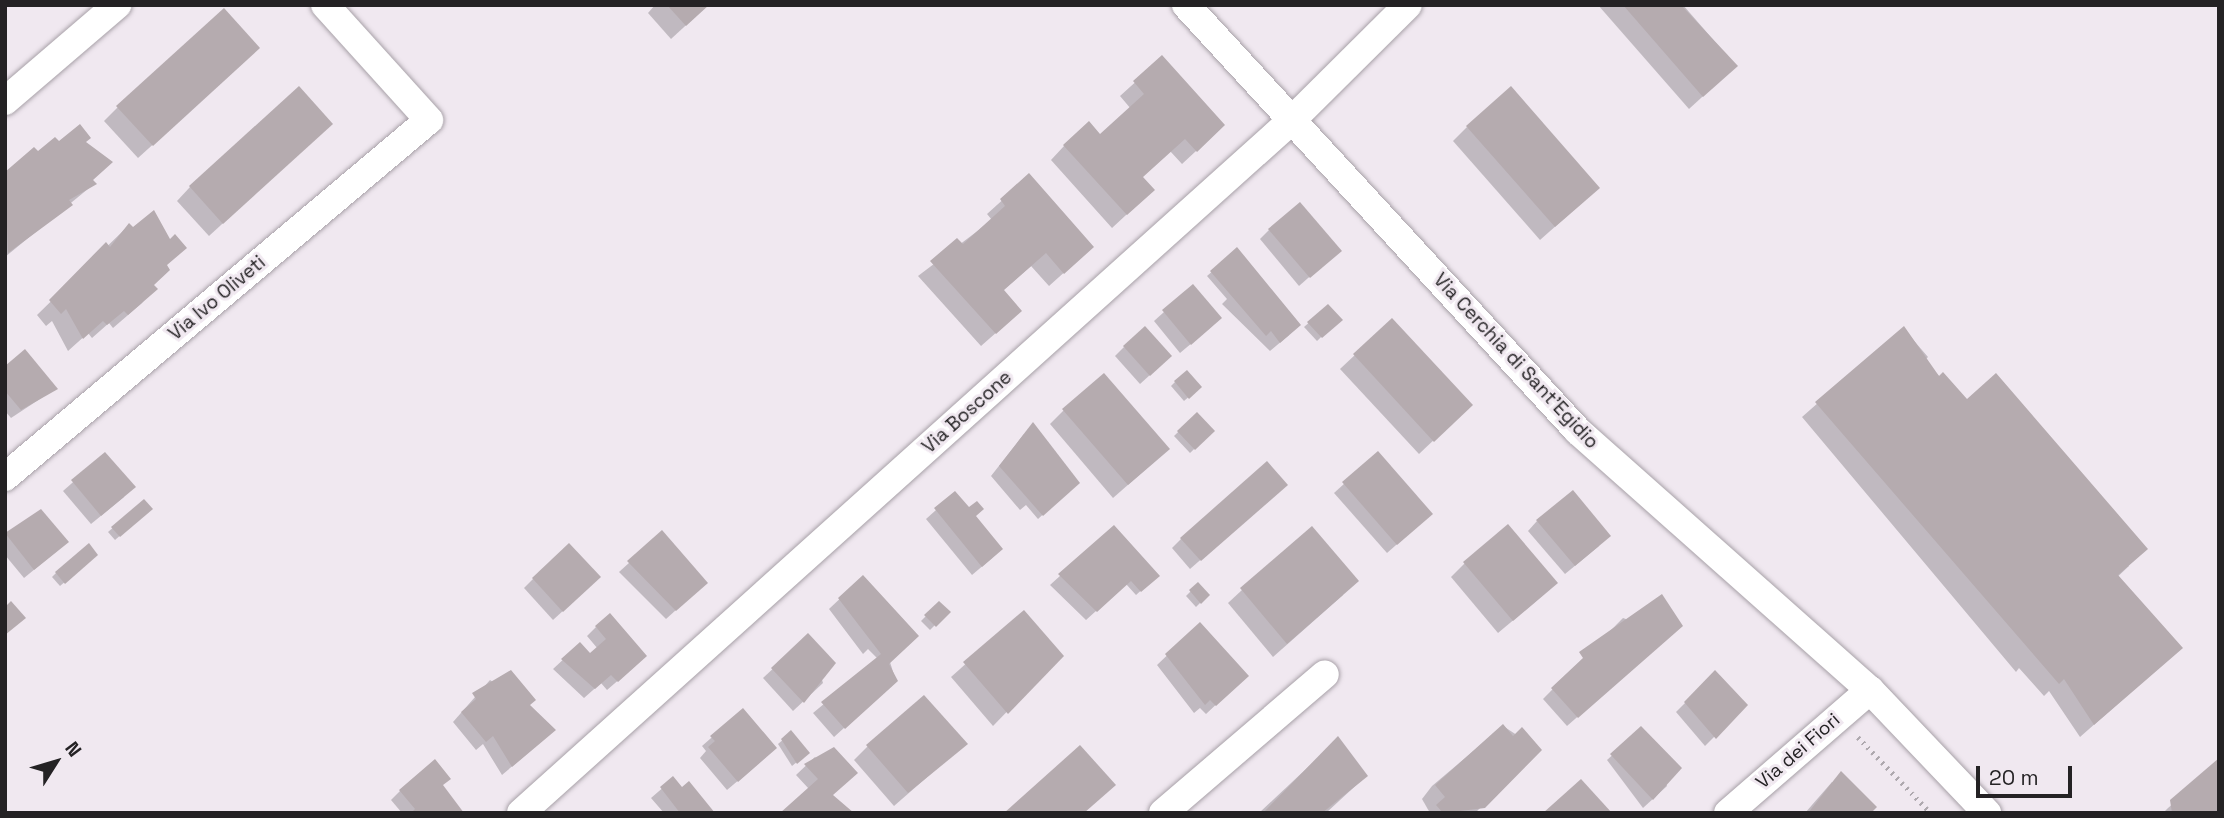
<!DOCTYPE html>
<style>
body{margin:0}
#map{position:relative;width:2224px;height:818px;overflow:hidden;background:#f0e8f0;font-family:"Space Grotesk",sans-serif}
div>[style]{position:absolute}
.shadow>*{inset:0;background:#0003}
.building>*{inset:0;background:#b5abaf}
.path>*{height:4.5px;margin-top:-2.25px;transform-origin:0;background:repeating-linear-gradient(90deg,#aea8ae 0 2px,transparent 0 7px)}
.roads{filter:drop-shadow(0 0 2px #a8a1a8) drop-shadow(0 0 2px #a8a1a8)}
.street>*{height:28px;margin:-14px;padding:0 14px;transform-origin:14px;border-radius:14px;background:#fff}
span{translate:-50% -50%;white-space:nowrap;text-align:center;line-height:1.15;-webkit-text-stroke:6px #f0e8f0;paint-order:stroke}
.street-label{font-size:19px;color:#242224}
.frame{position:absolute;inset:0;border:7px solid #242224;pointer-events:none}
.north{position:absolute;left:21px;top:727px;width:70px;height:70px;-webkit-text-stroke:5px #f0e8f0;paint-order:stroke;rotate:53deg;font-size:19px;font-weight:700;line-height:28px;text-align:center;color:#242224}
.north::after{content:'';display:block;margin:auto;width:24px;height:32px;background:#242224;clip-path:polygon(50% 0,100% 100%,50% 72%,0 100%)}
.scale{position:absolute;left:1976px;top:766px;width:96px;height:32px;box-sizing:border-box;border:4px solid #242224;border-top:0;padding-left:9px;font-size:21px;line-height:24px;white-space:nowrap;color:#242224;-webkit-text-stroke:5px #f0e8f0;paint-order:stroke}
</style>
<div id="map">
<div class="shadow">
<i style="clip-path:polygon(655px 5px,708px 5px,671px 39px,648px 13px)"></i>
<i style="clip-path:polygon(1598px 5px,1683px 5px,1736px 66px,1689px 109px)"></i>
<i style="clip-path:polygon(1162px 58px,1209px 139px,1182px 164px,1170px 151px,1141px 178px,1139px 203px,1112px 228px,1051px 160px,1064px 146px,1100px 136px,1131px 109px,1120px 96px)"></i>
<i style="clip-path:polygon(244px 62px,138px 158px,104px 121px,118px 107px)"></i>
<i style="clip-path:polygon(1467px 127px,1584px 201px,1540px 240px,1453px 141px)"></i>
<i style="clip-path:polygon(317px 137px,209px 236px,177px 201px,190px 187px)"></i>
<i style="clip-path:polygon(84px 143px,94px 184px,5px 257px,6px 174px,59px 144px)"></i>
<i style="clip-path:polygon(1029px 176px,1078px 260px,1049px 286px,1031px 266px,1002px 291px,1006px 324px,981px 346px,918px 276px,992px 220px,987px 214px)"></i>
<i style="clip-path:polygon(129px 225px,165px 266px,142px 303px,113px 328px,109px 323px,92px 338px,88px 333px,68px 351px,52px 321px,46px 326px,37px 315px)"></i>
<i style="clip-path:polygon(1269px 230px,1332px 257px,1299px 286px,1260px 239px)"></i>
<i style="clip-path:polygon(1237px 250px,1289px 335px,1270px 351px,1222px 304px,1227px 299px,1207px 276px)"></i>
<i style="clip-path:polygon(1193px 286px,1211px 327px,1180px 353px,1154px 321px)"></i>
<i style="clip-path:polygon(1328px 306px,1340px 319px,1317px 341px,1304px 327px)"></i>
<i style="clip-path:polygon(1392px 320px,1457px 418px,1419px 454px,1340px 369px)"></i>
<i style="clip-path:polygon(1903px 328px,1928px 357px,1924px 361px,2129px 566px,2080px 612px,2181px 648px,2080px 737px,2049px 691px,2044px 696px,2019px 668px,2016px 672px,1802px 417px)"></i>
<i style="clip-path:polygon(1124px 347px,1161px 365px,1140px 384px,1115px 356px)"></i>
<i style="clip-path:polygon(5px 368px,55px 389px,11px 418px,5px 411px)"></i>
<i style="clip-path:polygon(1175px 382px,1200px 387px,1184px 401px,1171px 386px)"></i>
<i style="clip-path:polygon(1064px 410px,1154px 462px,1113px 498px,1050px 424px)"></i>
<i style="clip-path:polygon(1197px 414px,1213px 431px,1190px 453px,1174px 436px)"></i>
<i style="clip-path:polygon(1024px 434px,1078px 482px,1038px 519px,1026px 505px,1020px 510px,991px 476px)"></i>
<i style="clip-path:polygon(1378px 453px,1421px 523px,1387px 553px,1334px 493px)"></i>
<i style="clip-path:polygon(105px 454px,124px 497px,91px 524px,63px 491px)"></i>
<i style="clip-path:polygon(955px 493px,992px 558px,972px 575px,926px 519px)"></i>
<i style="clip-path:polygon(1276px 494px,1190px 569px,1172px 548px,1181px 539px)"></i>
<i style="clip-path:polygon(144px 501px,146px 513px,115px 540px,108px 532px)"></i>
<i style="clip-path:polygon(41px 511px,57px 551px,24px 578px,5px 555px,5px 535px)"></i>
<i style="clip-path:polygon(1537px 521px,1599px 546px,1565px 574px,1528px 531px)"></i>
<i style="clip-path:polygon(1114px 527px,1157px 576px,1136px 595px,1126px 584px,1086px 620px,1050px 585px)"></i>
<i style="clip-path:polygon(662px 533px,696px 592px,666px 619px,619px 572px)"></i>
<i style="clip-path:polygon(92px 559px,60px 586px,52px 577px,56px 573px)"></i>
<i style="clip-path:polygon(1465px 563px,1542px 596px,1498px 633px,1451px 577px)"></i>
<i style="clip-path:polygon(863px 577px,896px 681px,834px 737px,813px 713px,878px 659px,868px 649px,863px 654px,829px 609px)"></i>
<i style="clip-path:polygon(533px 579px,589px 587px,553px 620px,524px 588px)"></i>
<i style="clip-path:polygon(1198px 584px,1208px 595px,1196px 607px,1186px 596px)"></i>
<i style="clip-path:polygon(1242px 590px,1343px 595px,1273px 657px,1228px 603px)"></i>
<i style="clip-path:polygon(939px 603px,948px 612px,930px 630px,921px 621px)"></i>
<i style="clip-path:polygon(1024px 612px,1061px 656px,993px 726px,951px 677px)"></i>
<i style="clip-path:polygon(1623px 618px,1671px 635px,1567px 726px,1543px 699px)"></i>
<i style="clip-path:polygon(1200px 624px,1237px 685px,1206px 714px,1200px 708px,1194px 713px,1157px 665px)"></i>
<i style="clip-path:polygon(596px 627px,636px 665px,607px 690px,601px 683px,584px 698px,553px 669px,580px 644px,590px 656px,598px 649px,587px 636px)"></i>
<i style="clip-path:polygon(808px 636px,823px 683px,793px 711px,763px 678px)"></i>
<i style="clip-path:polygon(1715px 673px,1746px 705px,1705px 746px,1676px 712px)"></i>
<i style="clip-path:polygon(490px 680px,528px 706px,544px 739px,502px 775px,483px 744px,476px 750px,453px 722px)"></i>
<i style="clip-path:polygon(743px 710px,766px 757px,727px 790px,700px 758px,706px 751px,702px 746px)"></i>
<i style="clip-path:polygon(1503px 726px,1540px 750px,1475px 813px,1430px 813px,1422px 799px,1432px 786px)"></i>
<i style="clip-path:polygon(1641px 729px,1667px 786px,1643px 808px,1607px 760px)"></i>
<i style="clip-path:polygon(791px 733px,803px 757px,792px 766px,778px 744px)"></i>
<i style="clip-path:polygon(1338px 739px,1366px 776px,1352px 789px,1326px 813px,1259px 813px)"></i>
<i style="clip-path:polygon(965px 744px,894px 806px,854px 760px,868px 746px)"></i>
<i style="clip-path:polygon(815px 757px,820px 762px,855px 773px,809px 789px,796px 775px)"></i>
<i style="clip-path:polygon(2219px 764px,2219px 813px,2163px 813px,2168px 808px)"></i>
<i style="clip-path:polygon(673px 779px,682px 790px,713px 813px,664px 813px,651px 798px)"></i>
<i style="clip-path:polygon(1832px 782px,1869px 813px,1805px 813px)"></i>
<i style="clip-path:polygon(441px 785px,462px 813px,402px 813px,391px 800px,400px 791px)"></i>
</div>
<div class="building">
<i style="clip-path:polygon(667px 5px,709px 5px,686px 26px)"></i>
<i style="clip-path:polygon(1623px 5px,1681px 5px,1738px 66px,1703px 97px)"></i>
<i style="clip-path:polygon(224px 8px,260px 48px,153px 146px,116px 106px)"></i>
<i style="clip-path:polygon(1162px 55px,1225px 125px,1197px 152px,1185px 139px,1143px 177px,1155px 190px,1127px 215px,1063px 145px,1089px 121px,1100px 134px,1144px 94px,1133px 81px)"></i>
<i style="clip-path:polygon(299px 86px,333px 124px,223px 224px,189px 186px)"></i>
<i style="clip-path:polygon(1511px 86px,1600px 188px,1555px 227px,1466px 126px)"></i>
<i style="clip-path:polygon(80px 124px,91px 138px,86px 142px,113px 162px,93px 180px,97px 184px,69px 200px,73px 205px,8px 253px,5px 172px,34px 147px,38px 151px,55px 137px,59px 141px)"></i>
<i style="clip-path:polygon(1029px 173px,1094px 247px,1064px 274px,1046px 253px,1004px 290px,1022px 311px,996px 334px,930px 261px,957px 238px,963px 244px,1005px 206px,1000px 199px)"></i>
<i style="clip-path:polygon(1300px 202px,1342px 251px,1310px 278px,1268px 229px)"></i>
<i style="clip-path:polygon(154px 210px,170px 239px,175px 234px,187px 248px,167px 265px,170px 270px,154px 285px,158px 289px,128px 315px,124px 311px,107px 325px,103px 321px,83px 339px,66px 309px,61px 314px,49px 300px,106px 242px,110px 247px,129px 223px,133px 227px)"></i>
<i style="clip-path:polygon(1237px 247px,1301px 325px,1280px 343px,1271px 331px,1266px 336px,1210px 271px)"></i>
<i style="clip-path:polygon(1193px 284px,1222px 318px,1191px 345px,1162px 310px)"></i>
<i style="clip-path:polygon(1328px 304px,1343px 320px,1322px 338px,1307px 322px)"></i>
<i style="clip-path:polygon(1392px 318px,1473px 405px,1434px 442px,1353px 354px)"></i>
<i style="clip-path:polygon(1145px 326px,1172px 356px,1150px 376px,1123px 346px)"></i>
<i style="clip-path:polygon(1904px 326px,1939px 376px,1943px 372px,1967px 399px,1996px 373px,2148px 549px,2118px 575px,2183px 648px,2094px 725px,2064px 679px,2059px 684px,1815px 402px)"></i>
<i style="clip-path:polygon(25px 349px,58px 389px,21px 410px,5px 391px,5px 366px)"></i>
<i style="clip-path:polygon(1187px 370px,1202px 387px,1189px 399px,1174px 381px)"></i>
<i style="clip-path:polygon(1104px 373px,1170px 449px,1128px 485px,1062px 409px)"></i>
<i style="clip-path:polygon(1197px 412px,1215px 431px,1195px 450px,1177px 431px)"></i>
<i style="clip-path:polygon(1033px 422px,1080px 483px,1043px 516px,999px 466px)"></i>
<i style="clip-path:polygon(1378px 451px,1433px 514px,1397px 545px,1342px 482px)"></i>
<i style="clip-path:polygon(105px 452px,136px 487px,101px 516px,71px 480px)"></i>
<i style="clip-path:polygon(1267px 461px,1288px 485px,1201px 561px,1180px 538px)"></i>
<i style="clip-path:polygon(1573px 490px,1611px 536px,1575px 566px,1536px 520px)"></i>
<i style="clip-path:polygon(955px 491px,969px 507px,977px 501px,984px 509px,976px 516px,1003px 549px,982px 567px,934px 508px)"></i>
<i style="clip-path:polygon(144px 499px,153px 509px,120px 537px,111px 527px)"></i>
<i style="clip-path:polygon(41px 509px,69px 542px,34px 570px,5px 533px)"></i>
<i style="clip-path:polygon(1508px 524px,1558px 583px,1513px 621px,1463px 562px)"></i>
<i style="clip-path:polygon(1114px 525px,1160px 576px,1141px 592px,1131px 581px,1097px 612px,1058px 574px)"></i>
<i style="clip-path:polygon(1312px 526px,1359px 581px,1287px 644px,1240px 588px)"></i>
<i style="clip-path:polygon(662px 530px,708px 583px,676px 611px,627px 561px)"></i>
<i style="clip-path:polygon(89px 543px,98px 555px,65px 584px,55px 572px)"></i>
<i style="clip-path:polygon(569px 543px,601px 577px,563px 612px,532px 578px)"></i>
<i style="clip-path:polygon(863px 575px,919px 636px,889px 664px,898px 681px,845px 729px,821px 702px,881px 654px,838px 598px)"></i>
<i style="clip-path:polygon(1198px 582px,1210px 595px,1201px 604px,1189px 590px)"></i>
<i style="clip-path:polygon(1662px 594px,1683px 626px,1578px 718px,1551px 688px,1583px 658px,1579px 652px)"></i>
<i style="clip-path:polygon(11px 601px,26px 618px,5px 635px,5px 607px)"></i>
<i style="clip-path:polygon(939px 601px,951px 612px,936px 627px,924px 615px)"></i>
<i style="clip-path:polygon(1024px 610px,1064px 656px,1008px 714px,963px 662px)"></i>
<i style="clip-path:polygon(610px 613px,647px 656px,618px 682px,611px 675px,595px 689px,561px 659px,580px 642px,590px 653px,606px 639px,595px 626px)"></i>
<i style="clip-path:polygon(1200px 622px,1249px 676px,1216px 706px,1210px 700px,1205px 705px,1165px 654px)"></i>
<i style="clip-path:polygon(808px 633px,836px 663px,804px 703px,771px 668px)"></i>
<i style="clip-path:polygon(511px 670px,536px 700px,530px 705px,556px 730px,512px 767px,493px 736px,486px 742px,461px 712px,476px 699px,472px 693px)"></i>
<i style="clip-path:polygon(1715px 670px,1748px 705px,1716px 739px,1684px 702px)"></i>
<i style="clip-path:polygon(924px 695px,968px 744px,908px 793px,866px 745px)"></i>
<i style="clip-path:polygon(743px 708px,777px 748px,738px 782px,708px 747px,715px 741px,710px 736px)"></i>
<i style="clip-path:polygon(1503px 724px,1513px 736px,1522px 727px,1542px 750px,1485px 808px,1443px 813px,1436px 805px,1445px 797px,1435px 785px)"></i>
<i style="clip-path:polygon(1641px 726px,1682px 768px,1653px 800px,1610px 754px)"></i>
<i style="clip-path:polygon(791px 730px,810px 753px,797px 764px,781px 739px)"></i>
<i style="clip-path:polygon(1338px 736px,1368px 776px,1322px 813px,1263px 813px)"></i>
<i style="clip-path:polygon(1080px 745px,1116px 785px,1084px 813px,1004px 813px)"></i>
<i style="clip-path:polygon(834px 747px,858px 773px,833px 795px,854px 813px,780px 813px,818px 779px,804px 764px)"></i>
<i style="clip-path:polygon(2219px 758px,2219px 813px,2172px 813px,2170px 800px)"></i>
<i style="clip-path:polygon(435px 759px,451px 779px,443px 785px,464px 813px,411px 813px,415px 809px,399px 790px)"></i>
<i style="clip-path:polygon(1841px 771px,1877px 807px,1871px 813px,1808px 813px)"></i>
<i style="clip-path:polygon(673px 776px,682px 787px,689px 781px,715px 813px,680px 813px,660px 787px)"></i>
<i style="clip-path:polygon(1581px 779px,1612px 813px,1543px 813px)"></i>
</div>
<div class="path">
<i style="left:1858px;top:737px;width:105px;rotate:46.2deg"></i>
</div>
<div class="roads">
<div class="street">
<i style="left:1186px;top:5px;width:579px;rotate:47.38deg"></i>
<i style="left:1578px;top:431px;width:390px;rotate:41.6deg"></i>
<i style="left:1870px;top:690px;width:170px;rotate:46.4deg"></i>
<i style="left:5px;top:101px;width:148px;rotate:-40.6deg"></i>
<i style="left:5px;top:477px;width:554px;rotate:-40.1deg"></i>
<i style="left:429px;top:120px;width:155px;rotate:-132.1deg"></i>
<i style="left:521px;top:813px;width:1037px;rotate:-41.95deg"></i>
<i style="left:1292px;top:120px;width:163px;rotate:-44.8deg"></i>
<i style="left:1163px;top:813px;width:213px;rotate:-40.6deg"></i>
<i style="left:1728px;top:813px;width:188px;rotate:-40.9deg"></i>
</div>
</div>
<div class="street-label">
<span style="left:217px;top:298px;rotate:-40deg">Via Ivo Oliveti</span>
<span style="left:1516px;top:361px;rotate:47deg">Via Cerchia di Sant'Egidio</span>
<span style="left:967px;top:412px;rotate:-42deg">Via Boscone</span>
<span style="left:1798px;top:751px;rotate:-41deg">Via dei Fiori</span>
</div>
<div class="frame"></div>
<div class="north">N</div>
<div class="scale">20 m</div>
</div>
